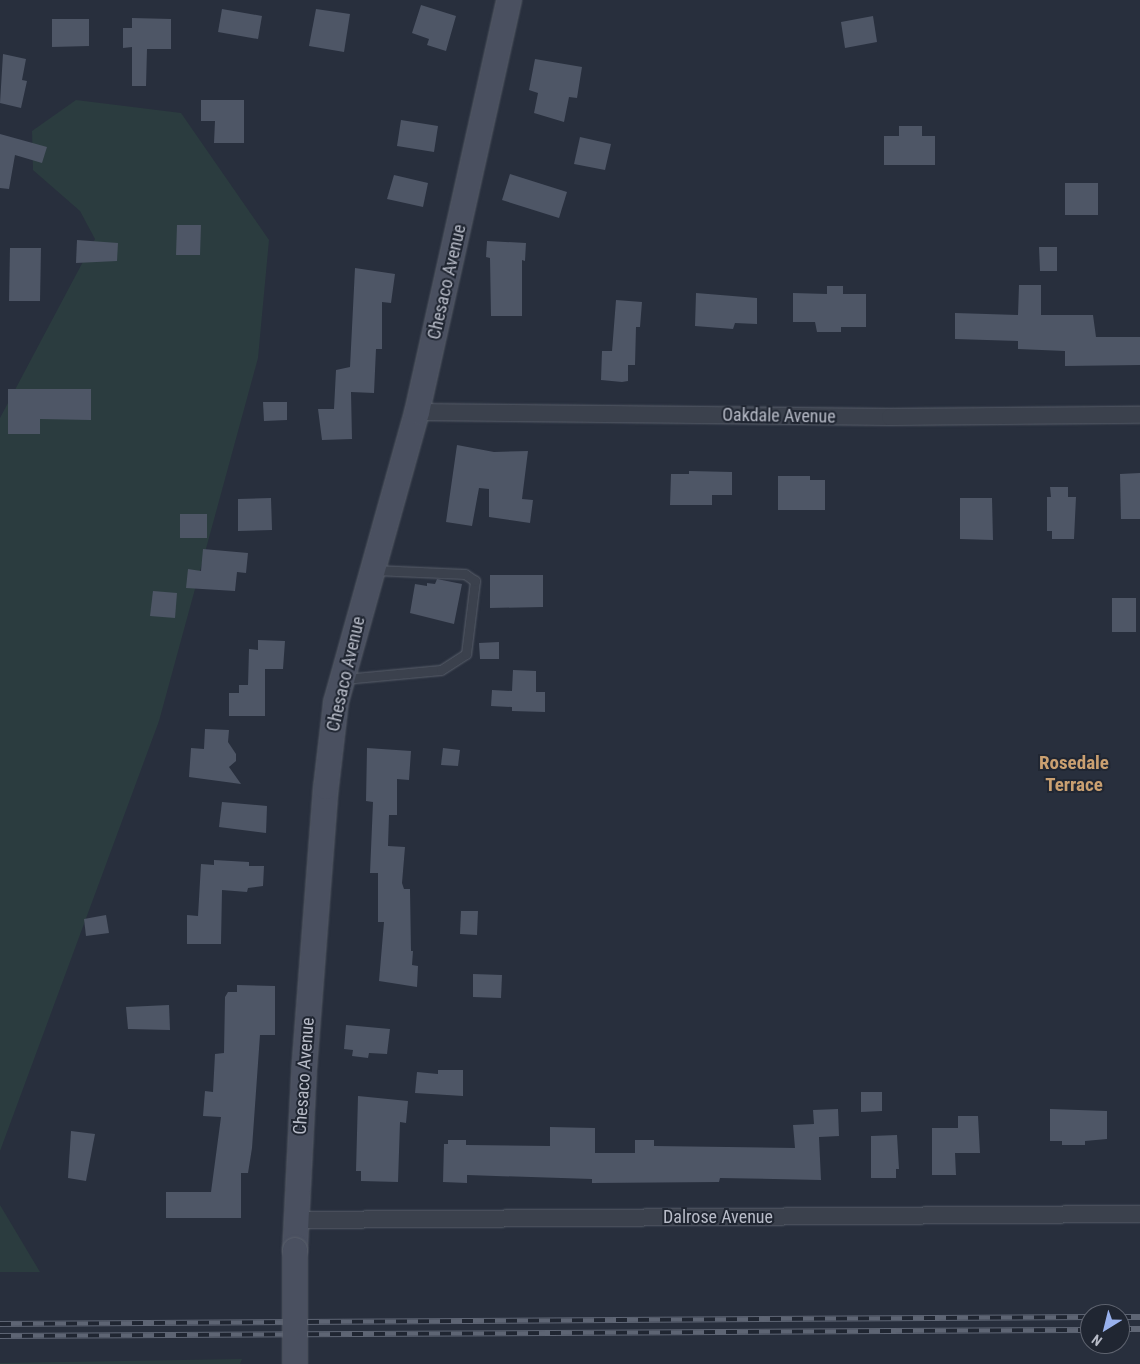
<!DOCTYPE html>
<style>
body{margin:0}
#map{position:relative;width:1140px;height:1364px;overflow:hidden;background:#282f3d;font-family:"Roboto Condensed",sans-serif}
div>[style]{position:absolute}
.green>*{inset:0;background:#2b3c3f}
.building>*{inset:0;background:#4e5666}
.roads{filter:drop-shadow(0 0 1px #595f6b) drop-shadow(0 0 1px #595f6b)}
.lane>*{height:9px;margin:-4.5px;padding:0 4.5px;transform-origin:4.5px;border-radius:4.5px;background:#3b414d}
.street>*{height:16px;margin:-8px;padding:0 8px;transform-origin:8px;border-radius:8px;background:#3b414d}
.secondary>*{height:24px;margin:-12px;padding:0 12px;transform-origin:12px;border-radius:12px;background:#4a5060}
.rail>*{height:5.5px;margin-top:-2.75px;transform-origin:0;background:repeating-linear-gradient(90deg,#202632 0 11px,#5e6574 0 22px);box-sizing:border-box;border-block:1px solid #5e6574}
.bridges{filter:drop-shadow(0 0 1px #595f6b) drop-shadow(0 0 1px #595f6b)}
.secondary-bridge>*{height:24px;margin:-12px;padding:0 12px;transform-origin:12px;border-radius:12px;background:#4a5060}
span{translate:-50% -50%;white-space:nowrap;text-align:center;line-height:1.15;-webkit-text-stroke:4px #202632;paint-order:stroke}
.street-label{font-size:18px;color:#b8bcc8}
.neighbourhood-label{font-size:19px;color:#caa071;font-weight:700}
.north{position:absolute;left:1080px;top:1304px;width:50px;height:50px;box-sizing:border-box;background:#202632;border:1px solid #5d626e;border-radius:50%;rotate:216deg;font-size:14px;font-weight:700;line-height:20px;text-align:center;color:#b8bcc8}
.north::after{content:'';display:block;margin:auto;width:18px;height:22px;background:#98b1ed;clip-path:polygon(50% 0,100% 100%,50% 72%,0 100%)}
</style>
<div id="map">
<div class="green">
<i style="clip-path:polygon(76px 100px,181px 113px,269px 240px,258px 358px,159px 721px,0 1151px,0 418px,95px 239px,80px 211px,33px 170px,32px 131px)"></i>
<i style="clip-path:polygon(0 1205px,40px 1272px,0 1272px)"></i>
<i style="clip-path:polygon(242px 1359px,240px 1364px,0 1364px,0 1363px)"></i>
</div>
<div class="building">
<i style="clip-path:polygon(421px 5px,456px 16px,446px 51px,427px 45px,429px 39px,412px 33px)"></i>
<i style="clip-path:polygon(222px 9px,262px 16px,258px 39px,218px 32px)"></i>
<i style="clip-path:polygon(316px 9px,350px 14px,344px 52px,309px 46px)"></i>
<i style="clip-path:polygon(873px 16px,877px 42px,845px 48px,841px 22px)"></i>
<i style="clip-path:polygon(132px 18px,171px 19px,171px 49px,147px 49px,146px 86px,132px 86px,132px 47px,123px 48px,123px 28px,132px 28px)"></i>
<i style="clip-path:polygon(52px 19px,89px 19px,89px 46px,52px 47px)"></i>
<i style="clip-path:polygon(3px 54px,26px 59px,22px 80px,27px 81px,21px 108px,0 103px)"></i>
<i style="clip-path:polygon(535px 59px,582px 67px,577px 98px,569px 97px,564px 122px,534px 113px,538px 93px,529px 90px)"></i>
<i style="clip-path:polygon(201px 100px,244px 100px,244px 143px,214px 143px,215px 121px,201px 121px)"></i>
<i style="clip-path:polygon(401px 120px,438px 126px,434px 152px,397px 146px)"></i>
<i style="clip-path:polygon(899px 126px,922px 126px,922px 136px,935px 136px,935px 165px,884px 165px,884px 136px,899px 136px)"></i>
<i style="clip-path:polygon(0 134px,47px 147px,42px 163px,15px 155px,9px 189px,0 188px)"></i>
<i style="clip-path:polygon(580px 137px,611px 144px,605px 170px,574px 164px)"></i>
<i style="clip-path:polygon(510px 174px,567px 192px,559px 218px,502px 200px)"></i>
<i style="clip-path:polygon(394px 175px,428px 183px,423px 207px,387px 199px)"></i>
<i style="clip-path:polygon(1065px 183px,1098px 183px,1098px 215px,1065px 215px)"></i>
<i style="clip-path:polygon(177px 225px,201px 225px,200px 255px,176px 255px)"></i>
<i style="clip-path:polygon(77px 240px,118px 243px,117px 261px,76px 263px)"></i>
<i style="clip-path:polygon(487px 241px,526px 243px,525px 261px,522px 260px,522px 316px,491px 316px,490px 258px,486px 257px)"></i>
<i style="clip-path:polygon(1039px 247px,1057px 247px,1057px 271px,1040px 271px)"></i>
<i style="clip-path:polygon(10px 248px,41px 248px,40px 301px,9px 301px)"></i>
<i style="clip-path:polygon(355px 268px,395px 274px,391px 303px,382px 302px,382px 349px,376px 349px,374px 393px,351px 392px,352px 439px,322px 440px,318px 409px,334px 409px,336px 370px,350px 367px)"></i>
<i style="clip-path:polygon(1019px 285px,1041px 285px,1041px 315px,1093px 315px,1096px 337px,1140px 337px,1140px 365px,1065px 366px,1065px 351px,1018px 349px,1018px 341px,955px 339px,955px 313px,1018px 315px)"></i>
<i style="clip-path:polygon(827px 286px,843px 286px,843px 294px,866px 294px,866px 327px,841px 327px,841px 332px,817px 332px,815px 322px,793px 322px,793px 293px,827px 294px)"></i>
<i style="clip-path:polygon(696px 293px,757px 298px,757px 324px,735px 323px,733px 329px,695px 326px)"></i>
<i style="clip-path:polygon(616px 300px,642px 302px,640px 327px,636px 327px,635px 365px,628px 365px,628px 381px,622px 382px,601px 380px,602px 351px,612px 351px)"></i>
<i style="clip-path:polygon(8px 389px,91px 389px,91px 420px,40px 419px,40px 434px,8px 434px)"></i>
<i style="clip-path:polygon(263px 402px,287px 402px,287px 420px,264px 421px)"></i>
<i style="clip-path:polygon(457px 445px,494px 452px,528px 451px,522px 499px,533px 500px,530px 523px,489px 517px,489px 489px,479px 488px,472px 526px,446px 522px)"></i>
<i style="clip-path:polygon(689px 471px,732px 472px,732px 495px,712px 495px,712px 505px,670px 505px,671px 474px,689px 474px)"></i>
<i style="clip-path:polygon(1140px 473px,1140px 519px,1121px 519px,1120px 474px)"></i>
<i style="clip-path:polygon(778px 476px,810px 476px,810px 480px,825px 480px,825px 510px,778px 510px)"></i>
<i style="clip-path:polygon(1050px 487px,1068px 487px,1068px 497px,1076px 497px,1074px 539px,1052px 539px,1052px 531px,1047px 531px,1047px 497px,1051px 497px)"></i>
<i style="clip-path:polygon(271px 498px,272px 530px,238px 531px,238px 499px)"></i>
<i style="clip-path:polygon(960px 498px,992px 498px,993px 540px,960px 539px)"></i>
<i style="clip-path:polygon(180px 514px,207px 514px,207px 538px,180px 538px)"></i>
<i style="clip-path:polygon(203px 549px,248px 553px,246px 573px,237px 572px,235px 591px,186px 588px,188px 569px,201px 571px)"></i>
<i style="clip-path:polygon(490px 575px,543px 575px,543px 607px,490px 608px)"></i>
<i style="clip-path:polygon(437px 579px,462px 584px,454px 624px,410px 613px,415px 584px,427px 586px,427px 583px,435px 584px)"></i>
<i style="clip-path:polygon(153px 591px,177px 593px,175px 618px,150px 616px)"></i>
<i style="clip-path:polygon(1112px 598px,1136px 598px,1136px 632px,1112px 632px)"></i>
<i style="clip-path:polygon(258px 640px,285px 641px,283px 669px,265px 669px,265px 716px,229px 716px,229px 693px,239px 693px,239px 685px,248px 685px,249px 649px,258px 650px)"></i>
<i style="clip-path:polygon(499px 642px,499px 659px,480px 659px,479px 643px)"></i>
<i style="clip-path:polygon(513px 670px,536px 671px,536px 692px,545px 692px,545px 712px,512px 711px,512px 707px,491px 706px,492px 690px,512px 691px)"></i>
<i style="clip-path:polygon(205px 729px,229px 730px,228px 742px,236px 754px,236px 761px,229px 767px,241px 784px,189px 777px,191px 748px,204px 749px)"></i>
<i style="clip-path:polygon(367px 748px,411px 751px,409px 780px,397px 779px,397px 815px,389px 815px,388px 846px,405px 847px,402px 883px,404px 889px,410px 889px,411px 951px,413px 951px,412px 965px,418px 966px,417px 987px,379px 981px,384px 922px,378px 922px,378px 873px,370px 873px,373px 802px,366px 801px)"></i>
<i style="clip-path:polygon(443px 748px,460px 750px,458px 766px,441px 765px)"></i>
<i style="clip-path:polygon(222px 802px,267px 806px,266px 833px,219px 827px)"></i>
<i style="clip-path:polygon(214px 860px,249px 862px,249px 866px,264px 866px,263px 886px,248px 888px,247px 892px,222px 890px,221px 944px,187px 944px,187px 915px,198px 916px,201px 864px,214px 865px)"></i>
<i style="clip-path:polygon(461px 911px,478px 911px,477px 935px,460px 934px)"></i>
<i style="clip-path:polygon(106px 915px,109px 933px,86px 936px,84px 919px)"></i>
<i style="clip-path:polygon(473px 974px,502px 975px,501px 998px,473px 997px)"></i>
<i style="clip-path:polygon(237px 985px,275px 986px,275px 1035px,260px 1035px,252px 1148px,248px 1173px,241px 1173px,241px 1218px,166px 1218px,166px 1192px,211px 1192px,221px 1117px,203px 1116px,205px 1091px,213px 1092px,215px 1054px,224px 1053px,225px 997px,228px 992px,237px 992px)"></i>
<i style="clip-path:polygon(169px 1005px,170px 1030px,128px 1029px,126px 1007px)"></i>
<i style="clip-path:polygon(346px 1025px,390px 1029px,387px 1054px,369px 1053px,368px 1058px,352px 1056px,353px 1050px,344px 1049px)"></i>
<i style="clip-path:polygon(438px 1070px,463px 1070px,463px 1096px,415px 1093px,417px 1072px,438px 1074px)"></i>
<i style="clip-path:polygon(861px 1092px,882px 1092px,882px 1111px,861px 1112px)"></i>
<i style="clip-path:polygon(358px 1096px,408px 1101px,406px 1123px,400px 1122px,398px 1182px,361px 1181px,361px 1171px,356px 1171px)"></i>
<i style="clip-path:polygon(838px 1109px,839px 1136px,819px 1137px,821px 1180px,720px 1178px,719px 1182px,592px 1183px,592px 1179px,467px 1175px,467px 1183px,443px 1182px,444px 1144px,448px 1144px,448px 1140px,466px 1140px,466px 1145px,550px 1146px,550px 1127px,595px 1128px,595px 1153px,635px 1153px,635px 1140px,654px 1140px,654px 1146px,795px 1148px,793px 1125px,814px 1124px,813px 1110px)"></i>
<i style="clip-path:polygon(1050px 1109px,1107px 1111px,1107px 1139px,1085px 1141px,1085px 1145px,1062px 1145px,1062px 1141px,1050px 1141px)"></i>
<i style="clip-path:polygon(958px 1116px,978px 1116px,980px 1153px,955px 1153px,956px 1175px,932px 1175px,932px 1128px,958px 1128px)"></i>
<i style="clip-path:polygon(71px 1131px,95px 1134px,86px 1181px,68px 1178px)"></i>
<i style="clip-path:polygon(897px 1135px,899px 1169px,896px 1169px,896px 1178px,871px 1178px,871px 1136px)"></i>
</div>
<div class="roads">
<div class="lane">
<i style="left:344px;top:679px;width:97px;rotate:-5.3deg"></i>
<i style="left:441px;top:670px;width:30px;rotate:-33deg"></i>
<i style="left:466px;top:654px;width:74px;rotate:-83deg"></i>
<i style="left:475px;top:581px;width:12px;rotate:-145deg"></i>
<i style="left:465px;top:574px;width:91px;rotate:-177.5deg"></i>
</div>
<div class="street">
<i style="left:417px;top:412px;width:473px;rotate:0.6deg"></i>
<i style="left:890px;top:417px;width:250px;rotate:-0.5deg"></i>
<i style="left:296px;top:1220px;width:844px;rotate:-0.41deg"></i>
</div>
<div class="secondary">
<i style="left:295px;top:1250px;width:179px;rotate:-87.1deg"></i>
<i style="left:304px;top:1071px;width:285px;rotate:-85.6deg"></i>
<i style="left:326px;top:787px;width:86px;rotate:-83.3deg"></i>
<i style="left:336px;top:702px;width:301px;rotate:-74.4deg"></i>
<i style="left:417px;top:412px;width:422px;rotate:-77.4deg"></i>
</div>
</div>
<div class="rail">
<i style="left:1120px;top:1317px;width:20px"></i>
<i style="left:0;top:1324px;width:1090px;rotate:-0.37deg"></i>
<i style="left:1120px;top:1329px;width:20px"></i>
<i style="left:0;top:1336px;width:1090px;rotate:-0.32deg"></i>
</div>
<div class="bridges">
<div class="secondary-bridge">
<i style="left:295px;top:1250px;width:114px;rotate:90deg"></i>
</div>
</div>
<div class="street-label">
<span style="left:447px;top:282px;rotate:-77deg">Chesaco Avenue</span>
<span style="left:779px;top:416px;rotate:1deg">Oakdale Avenue</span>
<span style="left:346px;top:674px;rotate:-77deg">Chesaco Avenue</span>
<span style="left:304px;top:1076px;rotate:-86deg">Chesaco Avenue</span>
<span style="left:718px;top:1217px">Dalrose Avenue</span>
</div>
<div class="neighbourhood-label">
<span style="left:1074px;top:774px">Rosedale<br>Terrace</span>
</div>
<div class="north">N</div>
</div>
